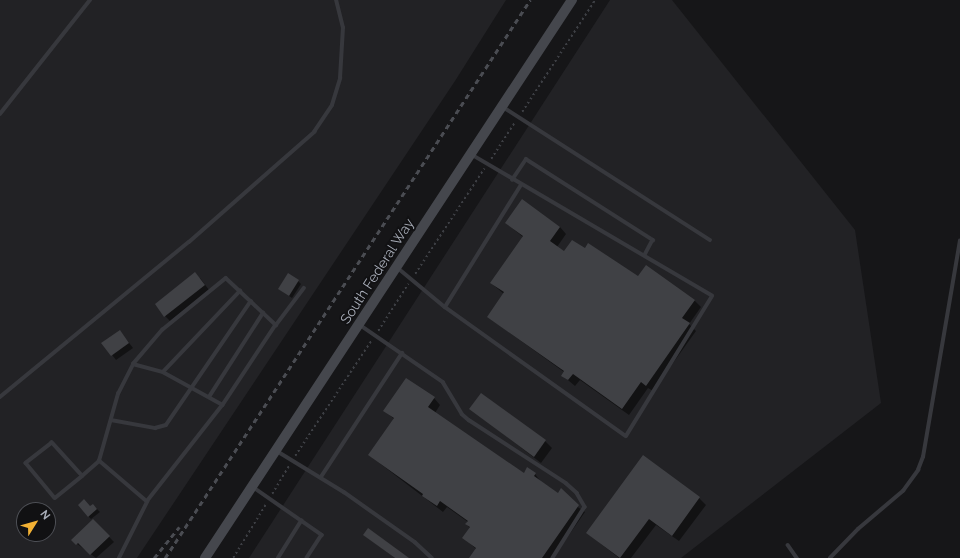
<!DOCTYPE html>
<style>
body{margin:0}
#map{position:relative;width:960px;height:558px;overflow:hidden;background:#161618;font-family:Raleway,sans-serif}
div>[style]{position:absolute}
.built>*{inset:0;background:#222225}
.shadow>*{inset:0;background:#0007}
.building>*{inset:0;background:#404145}
.path>*{height:1.5px;margin-top:-0.75px;transform-origin:0;background:repeating-linear-gradient(90deg,#3d3f44 0 2px,transparent 0 5px)}
.service>*{height:3.5px;margin:-1.75px;padding:0 1.75px;transform-origin:1.75px;border-radius:1.75px;background:#37383d}
.secondary>*{height:10px;margin:-5px;padding:0 5px;transform-origin:5px;border-radius:5px;background:#45474d}
.rail>*{height:2.5px;margin-top:-1.25px;transform-origin:0;background:repeating-linear-gradient(90deg,#4a4c52 0 5px,transparent 0 9px)}
span{translate:-50% -50%;white-space:nowrap;text-align:center;line-height:1.15;-webkit-text-stroke:3.5px #111113;paint-order:stroke}
.street-label{font-size:14px;color:#a8adb8}
.north{position:absolute;left:16px;top:502px;width:40px;height:40px;box-sizing:border-box;background:#111113;border:1px solid #4d4f55;border-radius:50%;rotate:53deg;font-size:11px;font-weight:700;line-height:16px;text-align:center;color:#a8adb8}
.north::after{content:'';display:block;margin:auto;width:14px;height:18px;background:#f2b134;clip-path:polygon(50% 0,100% 100%,50% 72%,0 100%)}
</style>
<div id="map">
<div class="built">
<i style="clip-path:polygon(evenodd,0 0,506px 0,455px 81px,137px 558px,0 558px,0 0,24px 510px,48px 510px,48px 534px,24px 534px,24px 510px)"></i>
<i style="clip-path:polygon(610px 0,672px 0,855px 230px,881px 403px,681px 558px,249px 558px)"></i>
</div>
<div class="shadow">
<i style="clip-path:polygon(506px 223px,560px 227px,566px 234px,557px 247px,565px 252px,585px 250px,638px 277px,694px 300px,701px 307px,689px 324px,696px 331px,653px 391px,648px 388px,629px 415px,580px 380px,575px 386px,562px 375px,564px 372px,488px 317px,504px 294px,491px 283px,523px 237px)"></i>
<i style="clip-path:polygon(200px 278px,209px 290px,170px 321px,165px 316px)"></i>
<i style="clip-path:polygon(298px 281px,301px 284px,292px 298px,279px 289px)"></i>
<i style="clip-path:polygon(120px 331px,133px 348px,116px 360px,103px 343px)"></i>
<i style="clip-path:polygon(434px 398px,440px 405px,435px 413px,524px 474px,535px 474px,541px 482px,585px 512px,553px 558px,470px 558px,476px 549px,464px 538px,470px 528px,466px 524px,468px 522px,447px 507px,443px 512px,369px 455px,394px 419px,385px 411px)"></i>
<i style="clip-path:polygon(471px 409px,545px 441px,552px 448px,541px 463px)"></i>
<i style="clip-path:polygon(699px 498px,706px 505px,679px 541px,656px 525px,631px 558px,619px 558px,587px 533px)"></i>
<i style="clip-path:polygon(90px 507px,96px 508px,100px 512px,91px 519px,88px 516px)"></i>
<i style="clip-path:polygon(93px 520px,114px 542px,96px 558px,72px 540px)"></i>
<i style="clip-path:polygon(364px 535px,408px 558px,395px 558px)"></i>
</div>
<div class="building">
<i style="clip-path:polygon(522px 199px,560px 227px,550px 241px,564px 251px,572px 240px,585px 248px,588px 243px,638px 276px,646px 265px,695px 300px,682px 318px,690px 323px,646px 386px,641px 382px,622px 409px,573px 374px,568px 380px,561px 376px,564px 371px,487px 317px,504px 292px,490px 283px,523px 236px,505px 223px)"></i>
<i style="clip-path:polygon(195px 272px,205px 285px,164px 317px,155px 304px)"></i>
<i style="clip-path:polygon(288px 273px,299px 280px,289px 296px,278px 289px)"></i>
<i style="clip-path:polygon(120px 330px,129px 343px,111px 356px,101px 343px)"></i>
<i style="clip-path:polygon(406px 378px,435px 397px,428px 407px,524px 473px,527px 467px,536px 473px,534px 476px,558px 493px,561px 488px,579px 505px,542px 558px,469px 558px,476px 548px,462px 538px,470px 527px,465px 524px,468px 521px,440px 501px,437px 506px,422px 496px,423px 494px,368px 455px,394px 418px,383px 411px)"></i>
<i style="clip-path:polygon(481px 393px,546px 440px,534px 457px,469px 409px)"></i>
<i style="clip-path:polygon(643px 455px,700px 497px,672px 536px,649px 519px,620px 558px,586px 533px)"></i>
<i style="clip-path:polygon(84px 499px,90px 506px,93px 504px,97px 509px,88px 517px,78px 505px)"></i>
<i style="clip-path:polygon(93px 519px,110px 536px,90px 555px,78px 543px,76px 545px,71px 540px)"></i>
<i style="clip-path:polygon(368px 528px,409px 558px,395px 558px,363px 535px)"></i>
</div>
<div class="path">
<i style="left:522px;top:112px;width:134px;rotate:-56.9deg"></i>
<i style="left:491px;top:159px;width:44px;rotate:-57deg"></i>
<i style="left:415px;top:274px;width:126px;rotate:-56.7deg"></i>
<i style="left:378px;top:331px;width:56px;rotate:-57.4deg"></i>
<i style="left:295px;top:456px;width:138px;rotate:-56.5deg"></i>
<i style="left:272px;top:494px;width:33px;rotate:-59deg"></i>
<i style="left:233px;top:558px;width:63px;rotate:-58.6deg"></i>
</div>
<div class="service">
<i style="left:503px;top:107px;width:246px;rotate:32.7deg"></i>
<i style="left:0;top:114px;width:145px;rotate:-51.7deg"></i>
<i style="left:512px;top:180px;width:25px;rotate:-56deg"></i>
<i style="left:526px;top:159px;width:151px;rotate:32.5deg"></i>
<i style="left:653px;top:240px;width:17px;rotate:118deg"></i>
<i style="left:398px;top:268px;width:61px;rotate:39.7deg"></i>
<i style="left:445px;top:307px;width:222px;rotate:35.5deg"></i>
<i style="left:626px;top:436px;width:164px;rotate:-58.4deg"></i>
<i style="left:712px;top:296px;width:278px;rotate:-149.6deg"></i>
<i style="left:445px;top:307px;width:144px;rotate:-58.1deg"></i>
<i style="left:276px;top:325px;width:46px;rotate:-52.9deg"></i>
<i style="left:360px;top:325px;width:101px;rotate:34.5deg"></i>
<i style="left:443px;top:382px;width:37px;rotate:59deg"></i>
<i style="left:462px;top:414px;width:9px;rotate:41deg"></i>
<i style="left:469px;top:420px;width:116px;rotate:33deg"></i>
<i style="left:566px;top:483px;width:15px;rotate:42deg"></i>
<i style="left:577px;top:493px;width:16px;rotate:60deg"></i>
<i style="left:585px;top:507px;width:60px;rotate:122.1deg"></i>
<i style="left:133px;top:364px;width:31px;rotate:15deg"></i>
<i style="left:163px;top:372px;width:68px;rotate:28.8deg"></i>
<i style="left:223px;top:405px;width:123px;rotate:128.1deg"></i>
<i style="left:163px;top:372px;width:112px;rotate:-46.5deg"></i>
<i style="left:0;top:397px;width:244px;rotate:-39.4deg"></i>
<i style="left:189px;top:242px;width:167px;rotate:-41.3deg"></i>
<i style="left:314px;top:132px;width:32px;rotate:-56deg"></i>
<i style="left:332px;top:105px;width:28px;rotate:-73deg"></i>
<i style="left:340px;top:78px;width:50px;rotate:-86.6deg"></i>
<i style="left:343px;top:28px;width:29px;rotate:-104deg"></i>
<i style="left:209px;top:397px;width:100px;rotate:-57.3deg"></i>
<i style="left:111px;top:420px;width:45px;rotate:10.3deg"></i>
<i style="left:155px;top:428px;width:11px;rotate:-15deg"></i>
<i style="left:166px;top:425px;width:150px;rotate:-55.6deg"></i>
<i style="left:277px;top:451px;width:79px;rotate:31.5deg"></i>
<i style="left:344px;top:492px;width:87px;rotate:35.2deg"></i>
<i style="left:415px;top:542px;width:23px;rotate:43deg"></i>
<i style="left:82px;top:476px;width:45px;rotate:-132.3deg"></i>
<i style="left:52px;top:443px;width:33px;rotate:142deg"></i>
<i style="left:26px;top:463px;width:45px;rotate:50.4deg"></i>
<i style="left:55px;top:498px;width:35px;rotate:-39deg"></i>
<i style="left:82px;top:476px;width:23px;rotate:-41deg"></i>
<i style="left:321px;top:477px;width:148px;rotate:-56.8deg"></i>
<i style="left:253px;top:487px;width:84px;rotate:34.8deg"></i>
<i style="left:322px;top:535px;width:27px;rotate:123deg"></i>
<i style="left:788px;top:545px;width:16px;rotate:55deg"></i>
<i style="left:119px;top:558px;width:63px;rotate:-63.4deg"></i>
<i style="left:147px;top:502px;width:63px;rotate:-139.5deg"></i>
<i style="left:99px;top:461px;width:70px;rotate:-74.2deg"></i>
<i style="left:118px;top:394px;width:34px;rotate:-63deg"></i>
<i style="left:133px;top:364px;width:45px;rotate:-49.5deg"></i>
<i style="left:162px;top:330px;width:82px;rotate:-39.1deg"></i>
<i style="left:226px;top:278px;width:69px;rotate:43.2deg"></i>
<i style="left:276px;top:325px;width:96px;rotate:123.5deg"></i>
<i style="left:278px;top:558px;width:44px;rotate:-58.1deg"></i>
<i style="left:830px;top:558px;width:40px;rotate:-46deg"></i>
<i style="left:858px;top:529px;width:59px;rotate:-40.2deg"></i>
<i style="left:903px;top:491px;width:26px;rotate:-54deg"></i>
<i style="left:918px;top:470px;width:14px;rotate:-69deg"></i>
<i style="left:923px;top:457px;width:219px;rotate:-80.3deg"></i>
</div>
<div class="secondary">
<i style="left:205px;top:558px;width:668px;rotate:-56.67deg"></i>
</div>
<div class="rail">
<i style="left:154px;top:558px;width:40px;rotate:-51deg"></i>
<i style="left:165px;top:558px;width:667px;rotate:-56.81deg"></i>
</div>
<div class="street-label">
<span style="left:377px;top:271px;rotate:-57deg">South Federal Way</span>
</div>
<div class="north">N</div>
</div>
